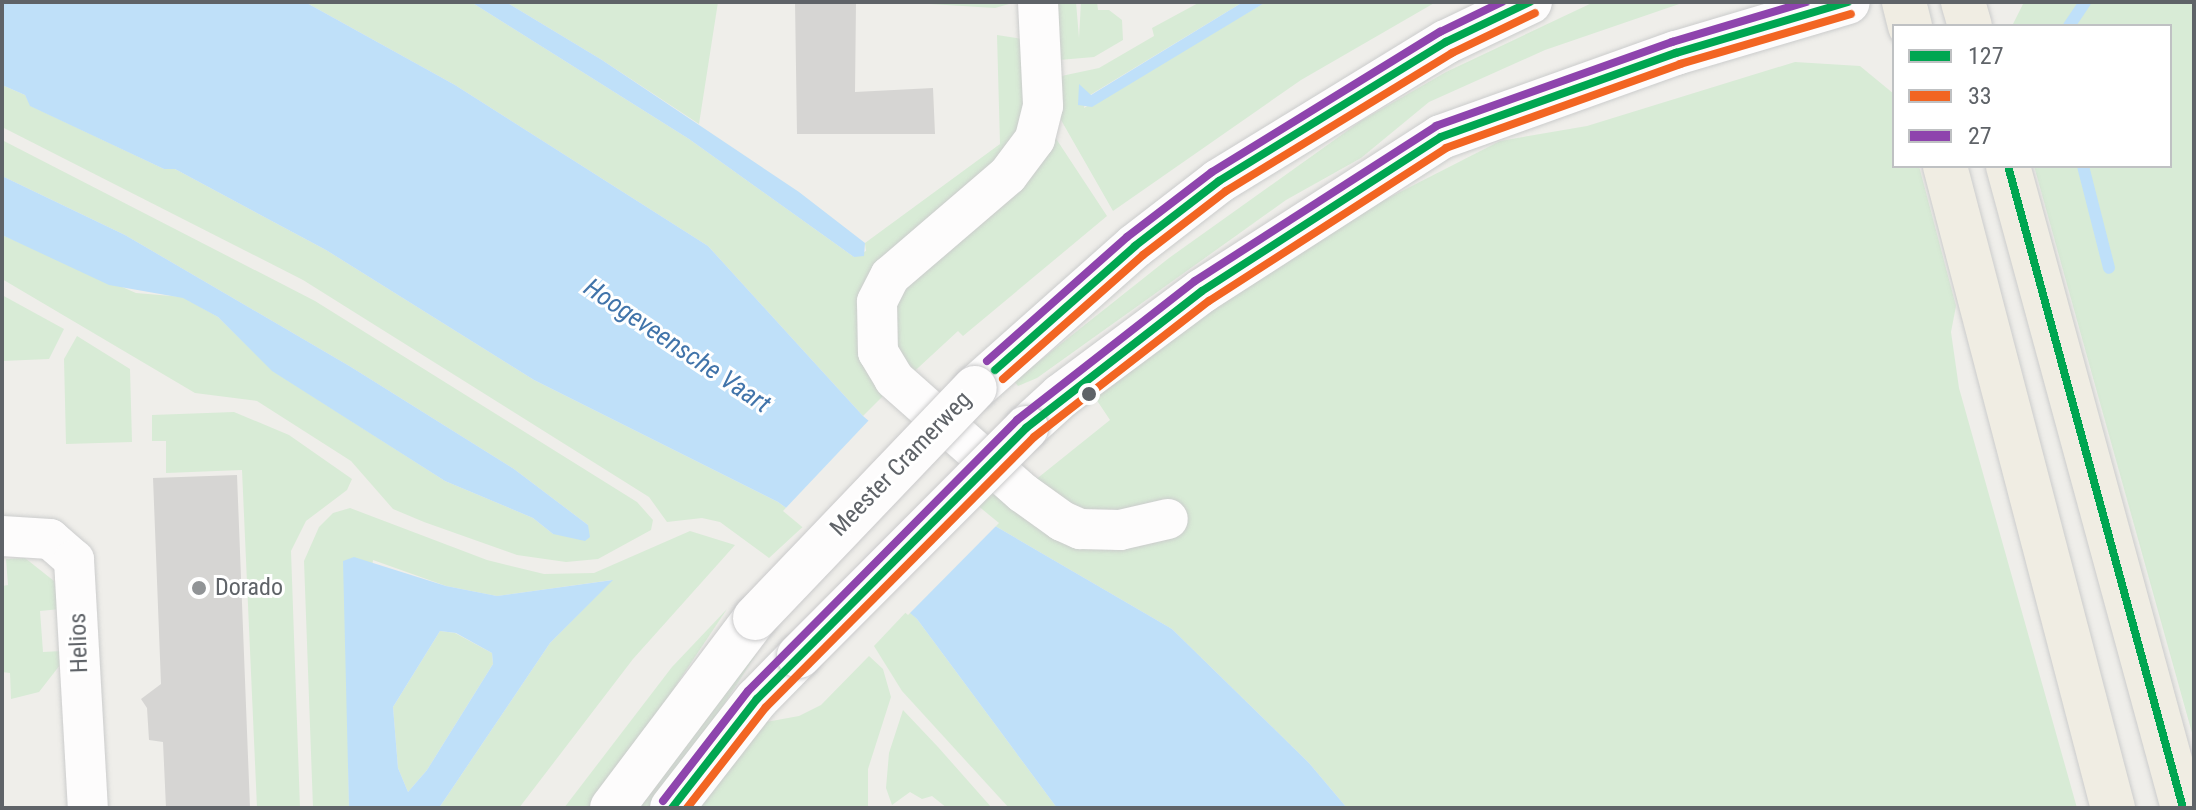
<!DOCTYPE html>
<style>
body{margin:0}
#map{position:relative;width:2196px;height:810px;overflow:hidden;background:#efeeea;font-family:"Roboto Condensed",sans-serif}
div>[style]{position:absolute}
.green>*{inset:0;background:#d8ebd6}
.water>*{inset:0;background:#bfe0f9}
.pier>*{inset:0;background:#efeeea}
.stream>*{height:12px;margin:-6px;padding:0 6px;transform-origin:6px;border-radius:6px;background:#bfe0f9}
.building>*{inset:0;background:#d6d5d3}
.roads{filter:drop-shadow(0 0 2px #cbcccc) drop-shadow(0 0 2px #cbcccc)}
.street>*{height:40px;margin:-20px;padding:0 20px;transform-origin:20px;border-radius:20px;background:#fdfcfc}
.secondary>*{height:44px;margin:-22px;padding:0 22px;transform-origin:22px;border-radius:22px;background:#fdfcfc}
.highway>*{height:44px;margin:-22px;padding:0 22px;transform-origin:22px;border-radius:22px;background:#f0ede3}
.bridges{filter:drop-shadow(0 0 2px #cacacb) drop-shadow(0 0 2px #cacacb)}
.secondary-bridge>*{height:44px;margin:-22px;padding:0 22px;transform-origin:22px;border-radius:22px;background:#fdfcfc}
.bus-1>*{height:8px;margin:-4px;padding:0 4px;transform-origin:4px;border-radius:4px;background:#00a651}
.bus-2>*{height:8px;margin:-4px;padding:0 4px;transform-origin:4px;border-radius:4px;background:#f26522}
.bus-3>*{height:8px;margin:-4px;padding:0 4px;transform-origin:4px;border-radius:4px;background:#8e44ad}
.dots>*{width:22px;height:22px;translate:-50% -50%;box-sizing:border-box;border:4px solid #fff;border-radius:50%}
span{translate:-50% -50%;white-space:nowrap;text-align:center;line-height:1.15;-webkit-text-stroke:6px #fff;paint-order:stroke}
.street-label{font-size:24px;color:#5f6368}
.poi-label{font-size:24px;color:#5f6368}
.left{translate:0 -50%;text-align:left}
.water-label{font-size:26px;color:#4174aa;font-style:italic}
.frame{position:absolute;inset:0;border:4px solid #5f6368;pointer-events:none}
.legend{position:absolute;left:1892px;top:24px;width:280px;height:144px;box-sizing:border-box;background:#fff;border:2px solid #bfc1c3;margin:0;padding:10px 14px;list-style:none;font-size:24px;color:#5f6368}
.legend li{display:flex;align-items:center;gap:16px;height:40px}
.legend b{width:40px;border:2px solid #bfc1c3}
</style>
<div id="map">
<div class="green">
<i style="clip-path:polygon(305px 2px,471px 2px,689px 139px,854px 257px,866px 251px,865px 243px,1000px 144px,997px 35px,1029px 40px,1028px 129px,891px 261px,889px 390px,863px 416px,708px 246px,455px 85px)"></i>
<i style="clip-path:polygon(506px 2px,718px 2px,699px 124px,602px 60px)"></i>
<i style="clip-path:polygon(897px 2px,1016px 2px,995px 8px)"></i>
<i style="clip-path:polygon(1048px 2px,1076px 2px,1079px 38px,1081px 2px,1097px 2px,1098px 10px,1109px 10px,1122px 20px,1123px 40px,1094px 57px,1059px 60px)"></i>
<i style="clip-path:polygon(1200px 2px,1243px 2px,1090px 95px,1087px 92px,1084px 108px,1266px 2px,1436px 2px,1301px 80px,1113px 211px,1053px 106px,1052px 78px,1099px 68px,1154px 36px,1152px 28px)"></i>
<i style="clip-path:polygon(1594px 2px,1685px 2px,1545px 50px,1429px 102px,1361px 158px,1286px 200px,1037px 378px,1018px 386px,1014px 381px,1169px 258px,1361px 121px,1446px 72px)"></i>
<i style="clip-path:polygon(2024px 2px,2194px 2px,2194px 740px,2034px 166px,2170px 166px,2170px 26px,2012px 26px)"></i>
<i style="clip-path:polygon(1795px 62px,1860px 66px,1894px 94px,1894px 166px,1919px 166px,1956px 306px,1951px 332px,1959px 388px,2077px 808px,1347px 808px,1309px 763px,1172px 629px,990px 523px,967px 504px,991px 481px,1086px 518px,1029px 485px,1110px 420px,1094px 396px,1188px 323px,1359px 213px,1500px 141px,1587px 126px)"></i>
<i style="clip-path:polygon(2px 85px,25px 95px,31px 106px,164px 169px,175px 169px,326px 250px,534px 380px,778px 502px,807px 523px,769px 558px,720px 522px,702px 518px,667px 522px,649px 497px,303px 280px,2px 127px)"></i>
<i style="clip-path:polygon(1049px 128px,1107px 216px,963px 336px,958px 331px,906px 379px,887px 314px,892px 297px)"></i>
<i style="clip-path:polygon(2px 140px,315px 301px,637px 502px,653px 520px,651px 530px,598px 559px,566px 562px,517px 555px,424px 522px,393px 509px,351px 461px,257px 401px,195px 393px,2px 279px,2px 235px,136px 293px,183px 297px,218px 317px,273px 371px,445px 481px,533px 518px,553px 534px,588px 525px,514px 469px,351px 367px,125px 235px,2px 176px)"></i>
<i style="clip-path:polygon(2px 295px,64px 329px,49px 359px,2px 361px)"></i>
<i style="clip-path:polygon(77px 336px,130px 369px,132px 442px,66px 444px,64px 359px)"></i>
<i style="clip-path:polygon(234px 412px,289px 435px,352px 479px,347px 490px,306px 521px,291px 551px,300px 808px,257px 808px,242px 470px,166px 473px,166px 441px,152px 441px,152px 415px)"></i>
<i style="clip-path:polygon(350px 508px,487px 560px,544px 574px,594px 573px,690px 531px,735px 545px,633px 659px,519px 808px,439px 808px,550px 643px,612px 580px,497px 596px,446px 586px,373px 560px,348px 747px,349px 808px,313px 808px,304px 561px,319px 527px,333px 513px)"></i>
<i style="clip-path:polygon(25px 558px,54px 581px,60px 609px,40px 611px,43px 652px,62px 651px,60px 665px,39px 692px,11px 699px,10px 673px,2px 672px,2px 586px,8px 585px,6px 559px)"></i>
<i style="clip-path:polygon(727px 609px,594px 808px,564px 808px,672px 667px)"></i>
<i style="clip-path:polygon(908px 610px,917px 619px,1057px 808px,1009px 808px,902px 691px,874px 646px)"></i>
<i style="clip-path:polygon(440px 631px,455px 633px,492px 653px,493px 664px,427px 770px,408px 792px,398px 768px,393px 707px)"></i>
<i style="clip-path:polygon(757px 653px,657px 808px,629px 808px,649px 780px)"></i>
<i style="clip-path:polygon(869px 656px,883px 669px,891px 697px,868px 769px,868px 808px,691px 808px,761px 723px,799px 716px,821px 705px)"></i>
<i style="clip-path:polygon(903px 710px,938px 747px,992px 808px,947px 808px,932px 796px,922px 799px,910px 792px,892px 805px,886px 788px,889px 753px)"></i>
</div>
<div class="water">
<i style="clip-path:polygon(2px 2px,305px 2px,455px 85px,708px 246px,863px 416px,990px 523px,1172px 629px,1309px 763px,1347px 808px,1057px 808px,917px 619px,807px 523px,778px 502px,534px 380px,326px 250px,175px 169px,164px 169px,30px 106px,25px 95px,2px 85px)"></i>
<i style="clip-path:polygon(471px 2px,506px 2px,602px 60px,799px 192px,865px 243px,864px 256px,854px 257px,689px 139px)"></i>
<i style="clip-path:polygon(1243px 2px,1266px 2px,1092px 107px,1078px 105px,1079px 84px,1091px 95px)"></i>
<i style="clip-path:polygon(2px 176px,125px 235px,351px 367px,514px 469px,588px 525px,590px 537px,585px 541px,553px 534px,533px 518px,445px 481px,272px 371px,218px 317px,183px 298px,109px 285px,2px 235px)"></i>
<i style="clip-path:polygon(evenodd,354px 557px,446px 586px,497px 596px,613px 580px,550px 643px,439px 808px,349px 808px,343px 561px,354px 557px,440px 631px,456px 633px,492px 653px,493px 664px,427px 770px,408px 792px,398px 768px,393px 707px,440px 631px)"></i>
</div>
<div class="pier">
<i style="clip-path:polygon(871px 418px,999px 523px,908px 615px,783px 511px)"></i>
</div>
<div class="stream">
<i style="left:2069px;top:26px;width:29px;rotate:-56deg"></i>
<i style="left:2083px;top:166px;width:105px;rotate:75.7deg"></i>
</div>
<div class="building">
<i style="clip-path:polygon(795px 2px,856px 2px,855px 92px,933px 88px,935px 134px,797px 134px)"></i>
<i style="clip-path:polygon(237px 475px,250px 808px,166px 808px,163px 742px,149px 740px,147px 708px,141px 699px,161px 684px,153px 478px)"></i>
</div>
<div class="roads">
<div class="street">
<i style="left:1038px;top:2px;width:104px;rotate:87.2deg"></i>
<i style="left:1043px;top:106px;width:34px;rotate:104deg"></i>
<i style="left:1035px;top:139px;width:45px;rotate:126.9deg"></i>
<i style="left:1008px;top:175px;width:155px;rotate:139.4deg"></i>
<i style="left:890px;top:276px;width:29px;rotate:117deg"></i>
<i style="left:877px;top:302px;width:50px;rotate:88.9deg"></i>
<i style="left:878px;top:352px;width:31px;rotate:59deg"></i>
<i style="left:894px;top:379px;width:172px;rotate:41.5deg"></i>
<i style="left:1023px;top:493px;width:48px;rotate:35.7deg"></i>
<i style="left:1062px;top:521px;width:20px;rotate:24deg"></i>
<i style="left:1080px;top:529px;width:40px;rotate:1.4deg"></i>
<i style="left:1120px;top:530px;width:49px;rotate:-12.9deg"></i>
<i style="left:2px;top:536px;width:48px;rotate:3.6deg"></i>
<i style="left:50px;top:539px;width:32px;rotate:41deg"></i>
<i style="left:74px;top:560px;width:248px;rotate:86.8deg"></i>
</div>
<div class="secondary">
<i style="left:975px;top:388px;width:214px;rotate:-41.6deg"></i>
<i style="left:1135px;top:246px;width:106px;rotate:-37.7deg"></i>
<i style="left:1219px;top:181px;width:266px;rotate:-31.5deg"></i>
<i style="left:1446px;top:42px;width:93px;rotate:-25.5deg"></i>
<i style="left:1026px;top:428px;width:47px;rotate:-42.4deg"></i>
<i style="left:1061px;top:396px;width:176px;rotate:-36.7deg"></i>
<i style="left:1202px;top:291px;width:284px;rotate:-32.8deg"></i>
<i style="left:1441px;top:137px;width:250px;rotate:-19.7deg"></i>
<i style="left:1676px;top:53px;width:179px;rotate:-16.5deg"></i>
<i style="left:612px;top:808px;width:238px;rotate:-53deg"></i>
<i style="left:672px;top:808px;width:138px;rotate:-52.1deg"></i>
<i style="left:757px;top:699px;width:60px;rotate:-45.7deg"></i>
</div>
<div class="highway">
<i style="left:1904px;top:2px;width:25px;rotate:76deg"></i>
<i style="left:1963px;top:2px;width:25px;rotate:74deg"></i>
<i style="left:1945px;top:166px;width:664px;rotate:75.34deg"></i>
<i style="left:2008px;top:166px;width:665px;rotate:74.75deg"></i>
</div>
</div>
<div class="bridges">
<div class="secondary-bridge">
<i style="left:755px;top:618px;width:318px;rotate:-46.3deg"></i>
<i style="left:799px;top:656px;width:322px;rotate:-45.1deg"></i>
</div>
</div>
<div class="bus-1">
<i style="left:2008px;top:166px;width:665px;rotate:74.75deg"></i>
<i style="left:995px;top:370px;width:187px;rotate:-41.5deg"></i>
<i style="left:1135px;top:246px;width:106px;rotate:-37.7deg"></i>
<i style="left:1219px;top:181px;width:266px;rotate:-31.5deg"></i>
<i style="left:1446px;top:42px;width:93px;rotate:-25.5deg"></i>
<i style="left:672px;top:808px;width:138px;rotate:-52.1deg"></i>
<i style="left:757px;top:699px;width:382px;rotate:-45.2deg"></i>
<i style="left:1026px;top:428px;width:223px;rotate:-37.9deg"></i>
<i style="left:1202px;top:291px;width:284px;rotate:-32.8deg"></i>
<i style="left:1441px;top:137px;width:250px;rotate:-19.7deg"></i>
<i style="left:1676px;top:53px;width:179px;rotate:-16.5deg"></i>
</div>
<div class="bus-2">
<i style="left:1003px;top:379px;width:187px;rotate:-41.5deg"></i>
<i style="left:1143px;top:255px;width:105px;rotate:-37.6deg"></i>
<i style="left:1226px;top:191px;width:265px;rotate:-31.4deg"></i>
<i style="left:1452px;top:53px;width:92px;rotate:-25.7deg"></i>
<i style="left:687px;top:808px;width:128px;rotate:-52deg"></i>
<i style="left:766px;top:707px;width:380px;rotate:-45.2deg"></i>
<i style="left:1034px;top:437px;width:222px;rotate:-37.9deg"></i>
<i style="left:1209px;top:301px;width:282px;rotate:-32.8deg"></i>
<i style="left:1446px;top:148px;width:249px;rotate:-19.7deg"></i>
<i style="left:1680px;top:64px;width:178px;rotate:-16.3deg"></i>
</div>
<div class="bus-3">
<i style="left:987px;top:361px;width:187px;rotate:-41.5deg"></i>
<i style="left:1127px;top:237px;width:107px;rotate:-37.4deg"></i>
<i style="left:1212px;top:172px;width:268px;rotate:-31.6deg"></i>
<i style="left:1440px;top:32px;width:69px;rotate:-25.8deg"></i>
<i style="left:663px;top:801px;width:139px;rotate:-52.3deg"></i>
<i style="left:748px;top:691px;width:382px;rotate:-45.2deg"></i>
<i style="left:1017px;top:420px;width:226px;rotate:-38deg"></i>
<i style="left:1195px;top:281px;width:287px;rotate:-32.7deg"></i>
<i style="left:1436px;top:126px;width:251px;rotate:-19.6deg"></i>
<i style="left:1672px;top:42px;width:140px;rotate:-16.6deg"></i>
</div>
<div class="dots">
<i style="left:1089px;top:394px;background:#5f6368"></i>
<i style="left:199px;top:588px;background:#919496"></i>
</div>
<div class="street-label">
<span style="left:901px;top:464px;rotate:-46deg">Meester Cramerweg</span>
<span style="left:79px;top:643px;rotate:-92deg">Helios</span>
</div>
<div class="poi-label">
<span class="left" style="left:215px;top:588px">Dorado</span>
</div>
<div class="water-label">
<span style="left:677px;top:346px;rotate:34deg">Hoogeveensche Vaart</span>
</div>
<div class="frame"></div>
<ul class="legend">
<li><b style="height:10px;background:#00a651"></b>127</li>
<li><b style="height:10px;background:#f26522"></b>33</li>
<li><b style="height:10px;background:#8e44ad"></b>27</li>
</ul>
</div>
